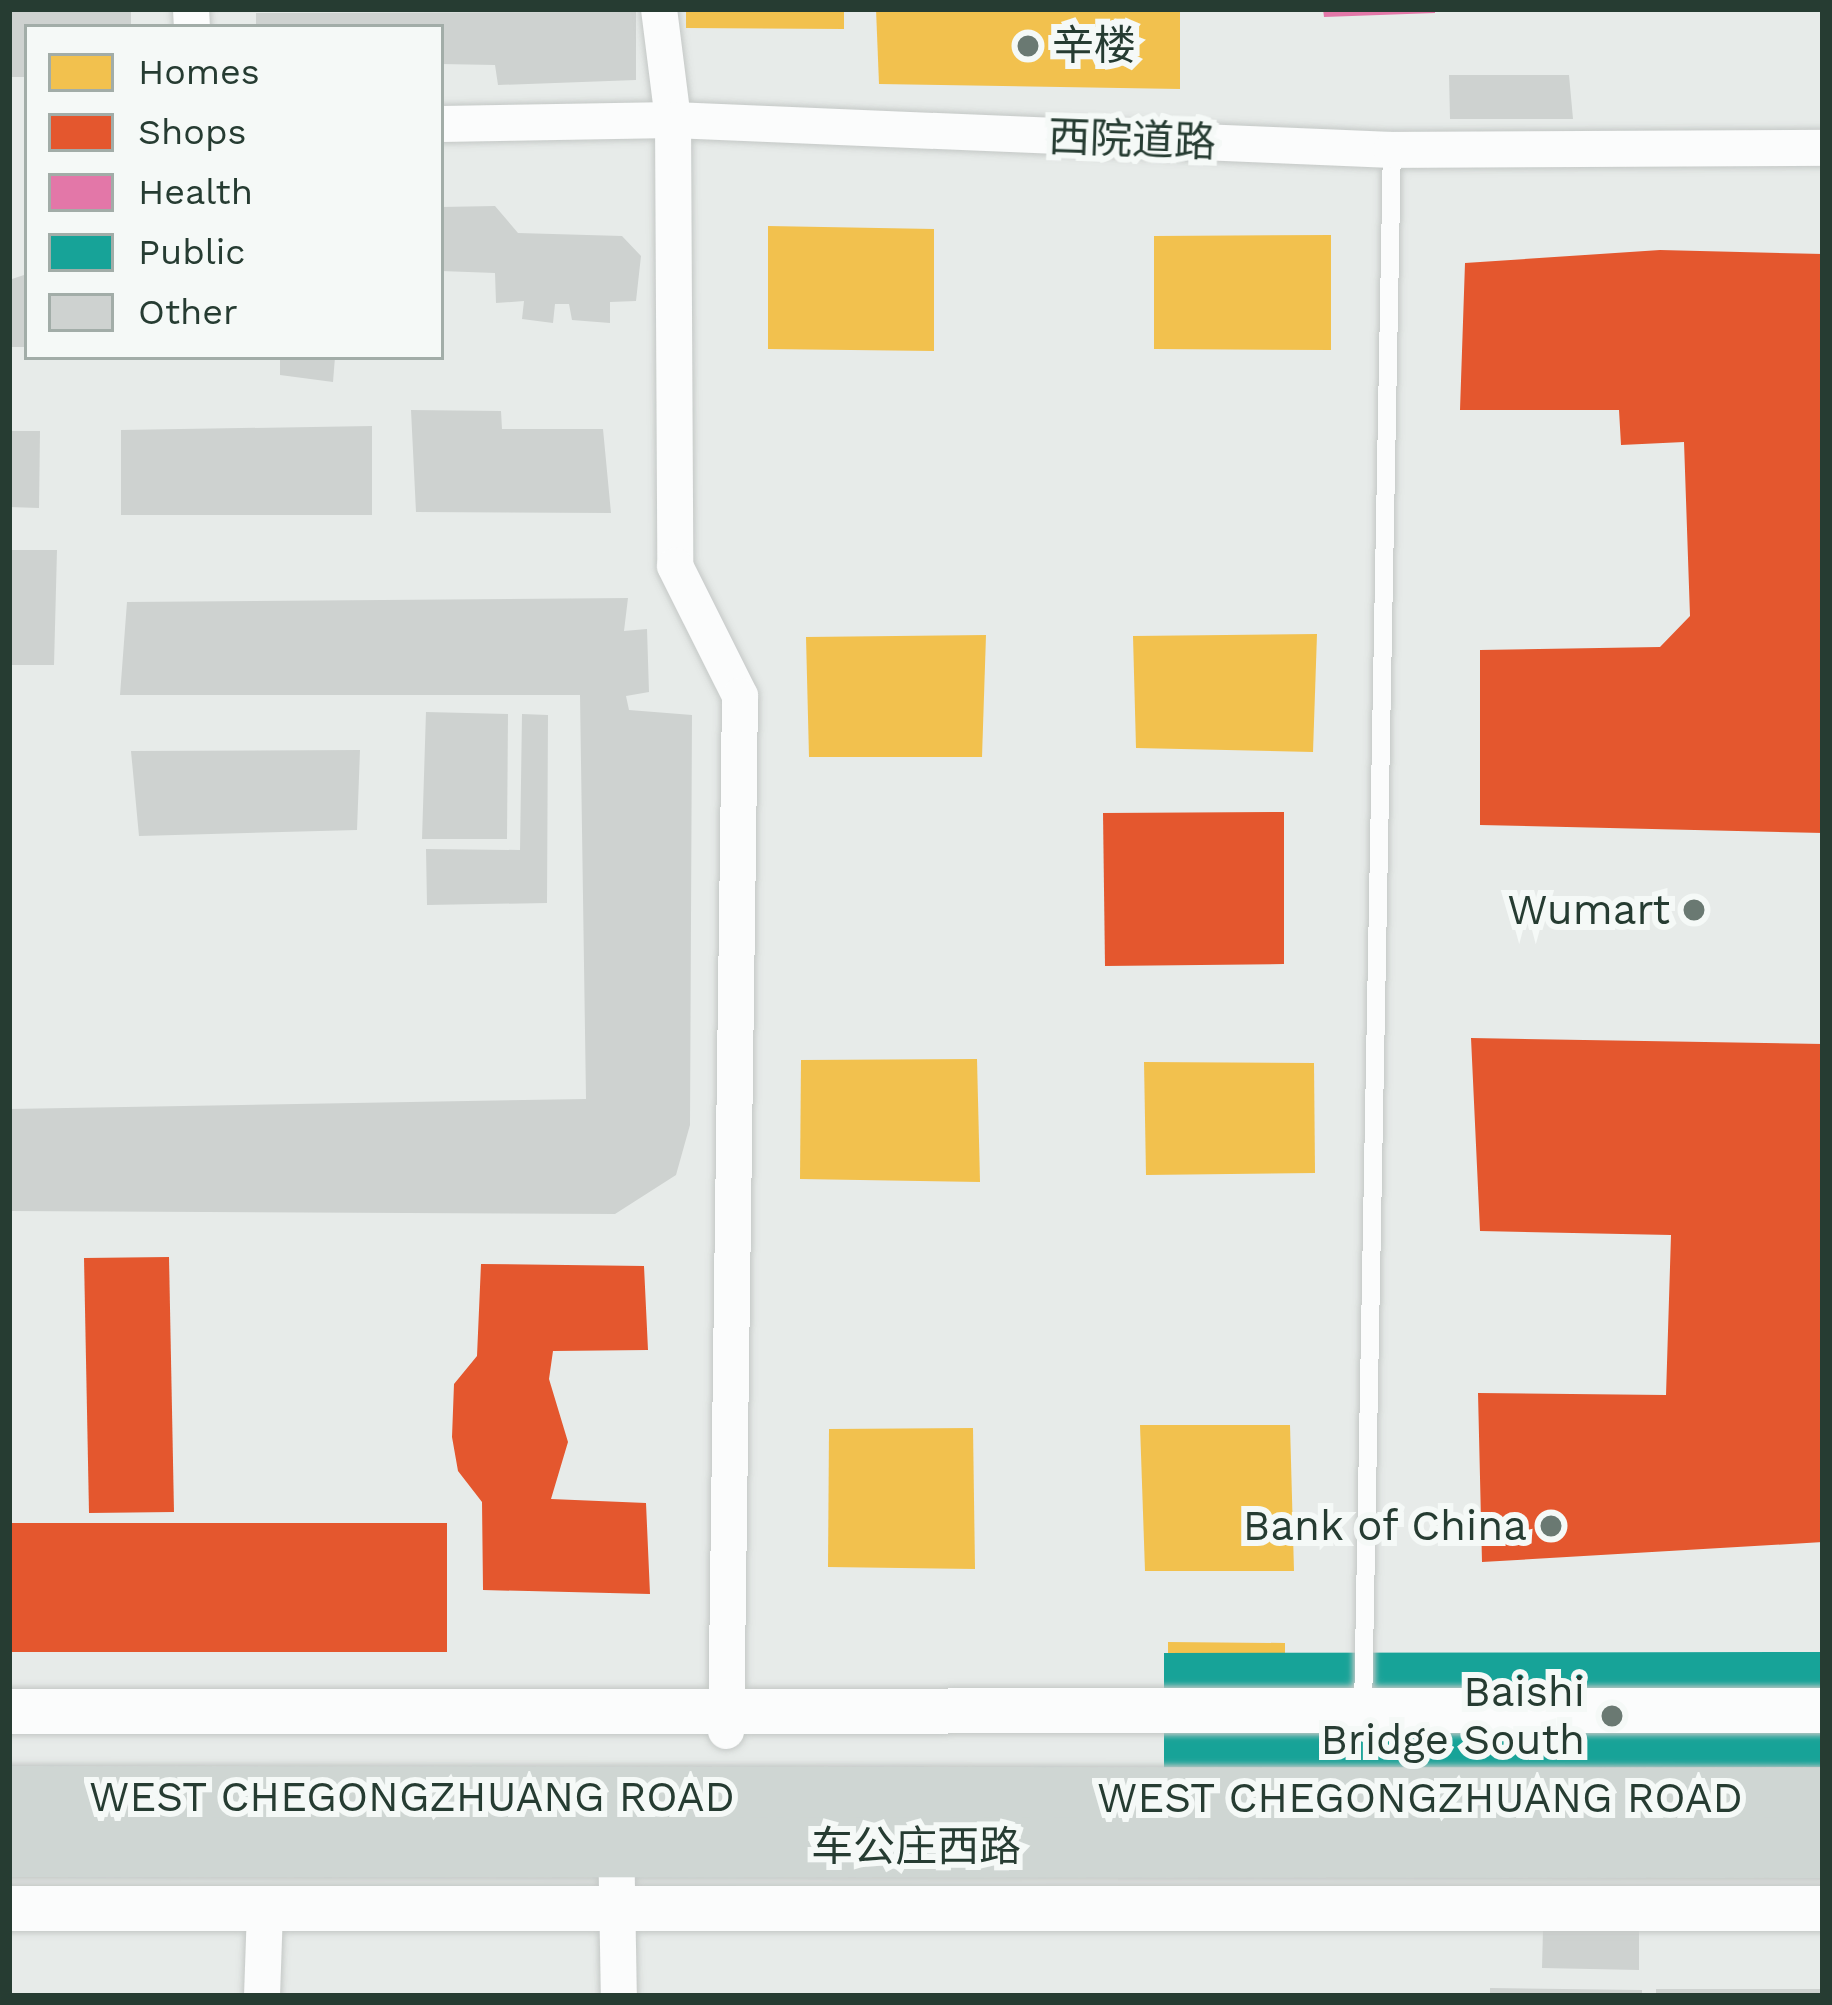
<!DOCTYPE html>
<meta charset="utf-8">
<style>
body{margin:0}
#map{position:relative;width:1832px;height:2005px;overflow:hidden;background:#e7ebe9;font-family:"Work Sans","Noto Sans SC",sans-serif}
div>[style]{position:absolute}
.homes>*{inset:0;background:#f2c14e}
.shops>*{inset:0;background:#e4572e}
.health>*{inset:0;background:#e377a8}
.public>*{inset:0;background:#17a398}
.building>*{inset:0;background:#ced2d0}
.roads{filter:drop-shadow(0 0 3px #c4c8c6) drop-shadow(0 0 3px #c4c8c6)}
.service>*{height:18px;margin:-9px;padding:0 9px;transform-origin:9px;border-radius:9px;background:#fbfcfc}
.minor>*{height:36px;margin:-18px;padding:0 18px;transform-origin:18px;border-radius:18px;background:#fbfcfc}
.tertiary>*{height:45px;margin:-22.5px;padding:0 22.5px;transform-origin:22.5px;border-radius:22.5px;background:#fbfcfc}
.primary>*{height:60px;margin:-30px;padding:0 30px;transform-origin:30px;border-radius:30px;background:#cfd6d3}
.dots>*{width:33px;height:33px;translate:-50% -50%;box-sizing:border-box;border:6px solid #f5f9f7;border-radius:50%}
span{translate:-50% -50%;white-space:nowrap;text-align:center;line-height:1.15;-webkit-text-stroke:12px #f5f9f7;paint-order:stroke}
.poi-label{font-size:42px;color:#263c32}
.left{translate:0 -50%;text-align:left}
.right{translate:-100% -50%;text-align:right}
.street-label{font-size:42px;color:#263c32}
.frame{position:absolute;inset:0;border:12px solid #263c32;pointer-events:none}
.legend{position:absolute;left:24px;top:24px;width:420px;height:336px;box-sizing:border-box;background:#f5f9f7;border:3px solid #a2ada8;margin:0;padding:15px 21px;list-style:none;font-size:36px;color:#263c32}
.legend li{display:flex;align-items:center;gap:24px;height:60px}
.legend b{width:60px;border:3px solid #a2ada8}
</style>
<div id="map">
<div class="homes">
<i style="clip-path:polygon(686px 9px,844px 9px,844px 29px,686px 28px)"></i>
<i style="clip-path:polygon(876px 9px,1180px 9px,1180px 89px,879px 84px)"></i>
<i style="clip-path:polygon(768px 226px,934px 229px,934px 351px,768px 349px)"></i>
<i style="clip-path:polygon(1331px 235px,1331px 350px,1154px 349px,1154px 236px)"></i>
<i style="clip-path:polygon(1317px 634px,1313px 752px,1136px 748px,1133px 636px)"></i>
<i style="clip-path:polygon(986px 635px,982px 757px,809px 757px,806px 637px)"></i>
<i style="clip-path:polygon(977px 1059px,980px 1182px,800px 1179px,801px 1060px)"></i>
<i style="clip-path:polygon(1144px 1062px,1314px 1063px,1315px 1173px,1146px 1175px)"></i>
<i style="clip-path:polygon(1140px 1425px,1290px 1425px,1294px 1571px,1145px 1571px)"></i>
<i style="clip-path:polygon(973px 1428px,975px 1569px,828px 1567px,829px 1429px)"></i>
<i style="clip-path:polygon(1168px 1642px,1285px 1643px,1285px 1672px,1168px 1672px)"></i>
</div>
<div class="shops">
<i style="clip-path:polygon(1660px 250px,1823px 254px,1823px 833px,1480px 825px,1480px 650px,1660px 647px,1690px 616px,1684px 442px,1621px 445px,1619px 410px,1460px 410px,1465px 263px)"></i>
<i style="clip-path:polygon(1284px 812px,1284px 964px,1105px 966px,1103px 813px)"></i>
<i style="clip-path:polygon(1471px 1038px,1823px 1044px,1823px 1542px,1482px 1562px,1478px 1393px,1666px 1395px,1671px 1235px,1480px 1231px)"></i>
<i style="clip-path:polygon(169px 1257px,174px 1512px,89px 1513px,84px 1258px)"></i>
<i style="clip-path:polygon(481px 1264px,644px 1266px,648px 1350px,553px 1351px,549px 1379px,568px 1442px,551px 1499px,646px 1503px,650px 1594px,483px 1590px,482px 1502px,458px 1471px,452px 1437px,454px 1384px,477px 1356px)"></i>
<i style="clip-path:polygon(9px 1523px,447px 1523px,447px 1652px,9px 1652px)"></i>
</div>
<div class="health">
<i style="clip-path:polygon(1323px 9px,1435px 9px,1435px 13px,1324px 17px)"></i>
</div>
<div class="public">
<i style="clip-path:polygon(1823px 1652px,1823px 1767px,1164px 1768px,1164px 1653px)"></i>
</div>
<div class="building">
<i style="clip-path:polygon(9px 9px,131px 9px,131px 27px,27px 27px,27px 77px,9px 77px)"></i>
<i style="clip-path:polygon(636px 12px,636px 80px,498px 85px,495px 65px,441px 64px,441px 27px,256px 27px,256px 13px)"></i>
<i style="clip-path:polygon(1449px 75px,1569px 75px,1573px 119px,1450px 119px)"></i>
<i style="clip-path:polygon(495px 206px,518px 233px,622px 236px,641px 256px,636px 301px,610px 302px,610px 323px,572px 320px,569px 304px,555px 304px,553px 323px,522px 319px,524px 301px,496px 303px,495px 273px,441px 271px,441px 207px)"></i>
<i style="clip-path:polygon(27px 274px,27px 347px,9px 347px,9px 280px)"></i>
<i style="clip-path:polygon(280px 357px,335px 357px,333px 382px,280px 375px)"></i>
<i style="clip-path:polygon(411px 410px,501px 411px,502px 429px,603px 429px,611px 513px,416px 512px)"></i>
<i style="clip-path:polygon(372px 426px,372px 515px,121px 515px,121px 430px)"></i>
<i style="clip-path:polygon(9px 431px,40px 431px,39px 508px,9px 507px)"></i>
<i style="clip-path:polygon(9px 550px,57px 550px,54px 665px,9px 665px)"></i>
<i style="clip-path:polygon(628px 598px,624px 631px,647px 629px,649px 692px,626px 696px,629px 710px,692px 715px,690px 1125px,676px 1175px,615px 1214px,9px 1211px,9px 1109px,586px 1099px,580px 695px,120px 695px,127px 602px)"></i>
<i style="clip-path:polygon(426px 712px,508px 714px,507px 839px,422px 839px)"></i>
<i style="clip-path:polygon(522px 714px,548px 715px,547px 903px,427px 905px,426px 849px,520px 850px)"></i>
<i style="clip-path:polygon(360px 750px,357px 830px,139px 836px,131px 751px)"></i>
<i style="clip-path:polygon(1543px 1930px,1639px 1931px,1639px 1970px,1542px 1968px)"></i>
<i style="clip-path:polygon(1490px 1988px,1642px 1990px,1642px 1996px,1490px 1996px)"></i>
<i style="clip-path:polygon(1656px 1989px,1823px 1989px,1823px 1996px,1656px 1996px)"></i>
</div>
<div class="roads">
<div class="service">
<i style="left:1363px;top:1711px;width:1561px;rotate:-88.94deg"></i>
</div>
<div class="minor">
<i style="left:191px;top:9px;width:18px;rotate:87deg"></i>
<i style="left:659px;top:9px;width:112px;rotate:82.8deg"></i>
<i style="left:673px;top:120px;width:446px;rotate:89.7deg"></i>
<i style="left:675px;top:566px;width:145px;rotate:63.4deg"></i>
<i style="left:740px;top:696px;width:1035px;rotate:90.77deg"></i>
<i style="left:441px;top:124px;width:232px;rotate:-1deg"></i>
<i style="left:673px;top:120px;width:720px;rotate:2.39deg"></i>
<i style="left:1392px;top:150px;width:431px;rotate:-0.3deg"></i>
<i style="left:616px;top:1832px;width:164px;rotate:89deg"></i>
<i style="left:262px;top:1996px;width:88px;rotate:-88deg"></i>
</div>
<div class="tertiary">
<i style="left:9px;top:1711px;width:1814px;rotate:-0.03deg"></i>
<i style="left:9px;top:1908px;width:1814px"></i>
</div>
<div class="primary">
<i style="left:9px;top:1796px;width:1814px;rotate:0.06deg"></i>
<i style="left:9px;top:1847px;width:1814px;rotate:0.03deg"></i>
</div>
</div>
<div class="dots">
<i style="left:1028px;top:46px;background:#6a7972"></i>
<i style="left:1694px;top:910px;background:#6a7972"></i>
<i style="left:1551px;top:1526px;background:#6a7972"></i>
<i style="left:1612px;top:1716px;background:#6a7972"></i>
</div>
<div class="poi-label">
<span class="left" style="left:1052px;top:46px">辛楼</span>
<span class="right" style="left:1670px;top:910px">Wumart</span>
<span class="right" style="left:1527px;top:1526px">Bank of China</span>
<span class="right" style="left:1585px;top:1716px">Baishi<br>Bridge South</span>
</div>
<div class="street-label">
<span style="left:1132px;top:140px;rotate:2deg">西院道路</span>
<span style="left:412px;top:1797px">WEST CHEGONGZHUANG ROAD</span>
<span style="left:1420px;top:1798px">WEST CHEGONGZHUANG ROAD</span>
<span style="left:916px;top:1847px">车公庄西路</span>
</div>
<div class="frame"></div>
<ul class="legend">
<li><b style="height:33px;background:#f2c14e"></b>Homes</li>
<li><b style="height:33px;background:#e4572e"></b>Shops</li>
<li><b style="height:33px;background:#e377a8"></b>Health</li>
<li><b style="height:33px;background:#17a398"></b>Public</li>
<li><b style="height:33px;background:#ced2d0"></b>Other</li>
</ul>
</div>
